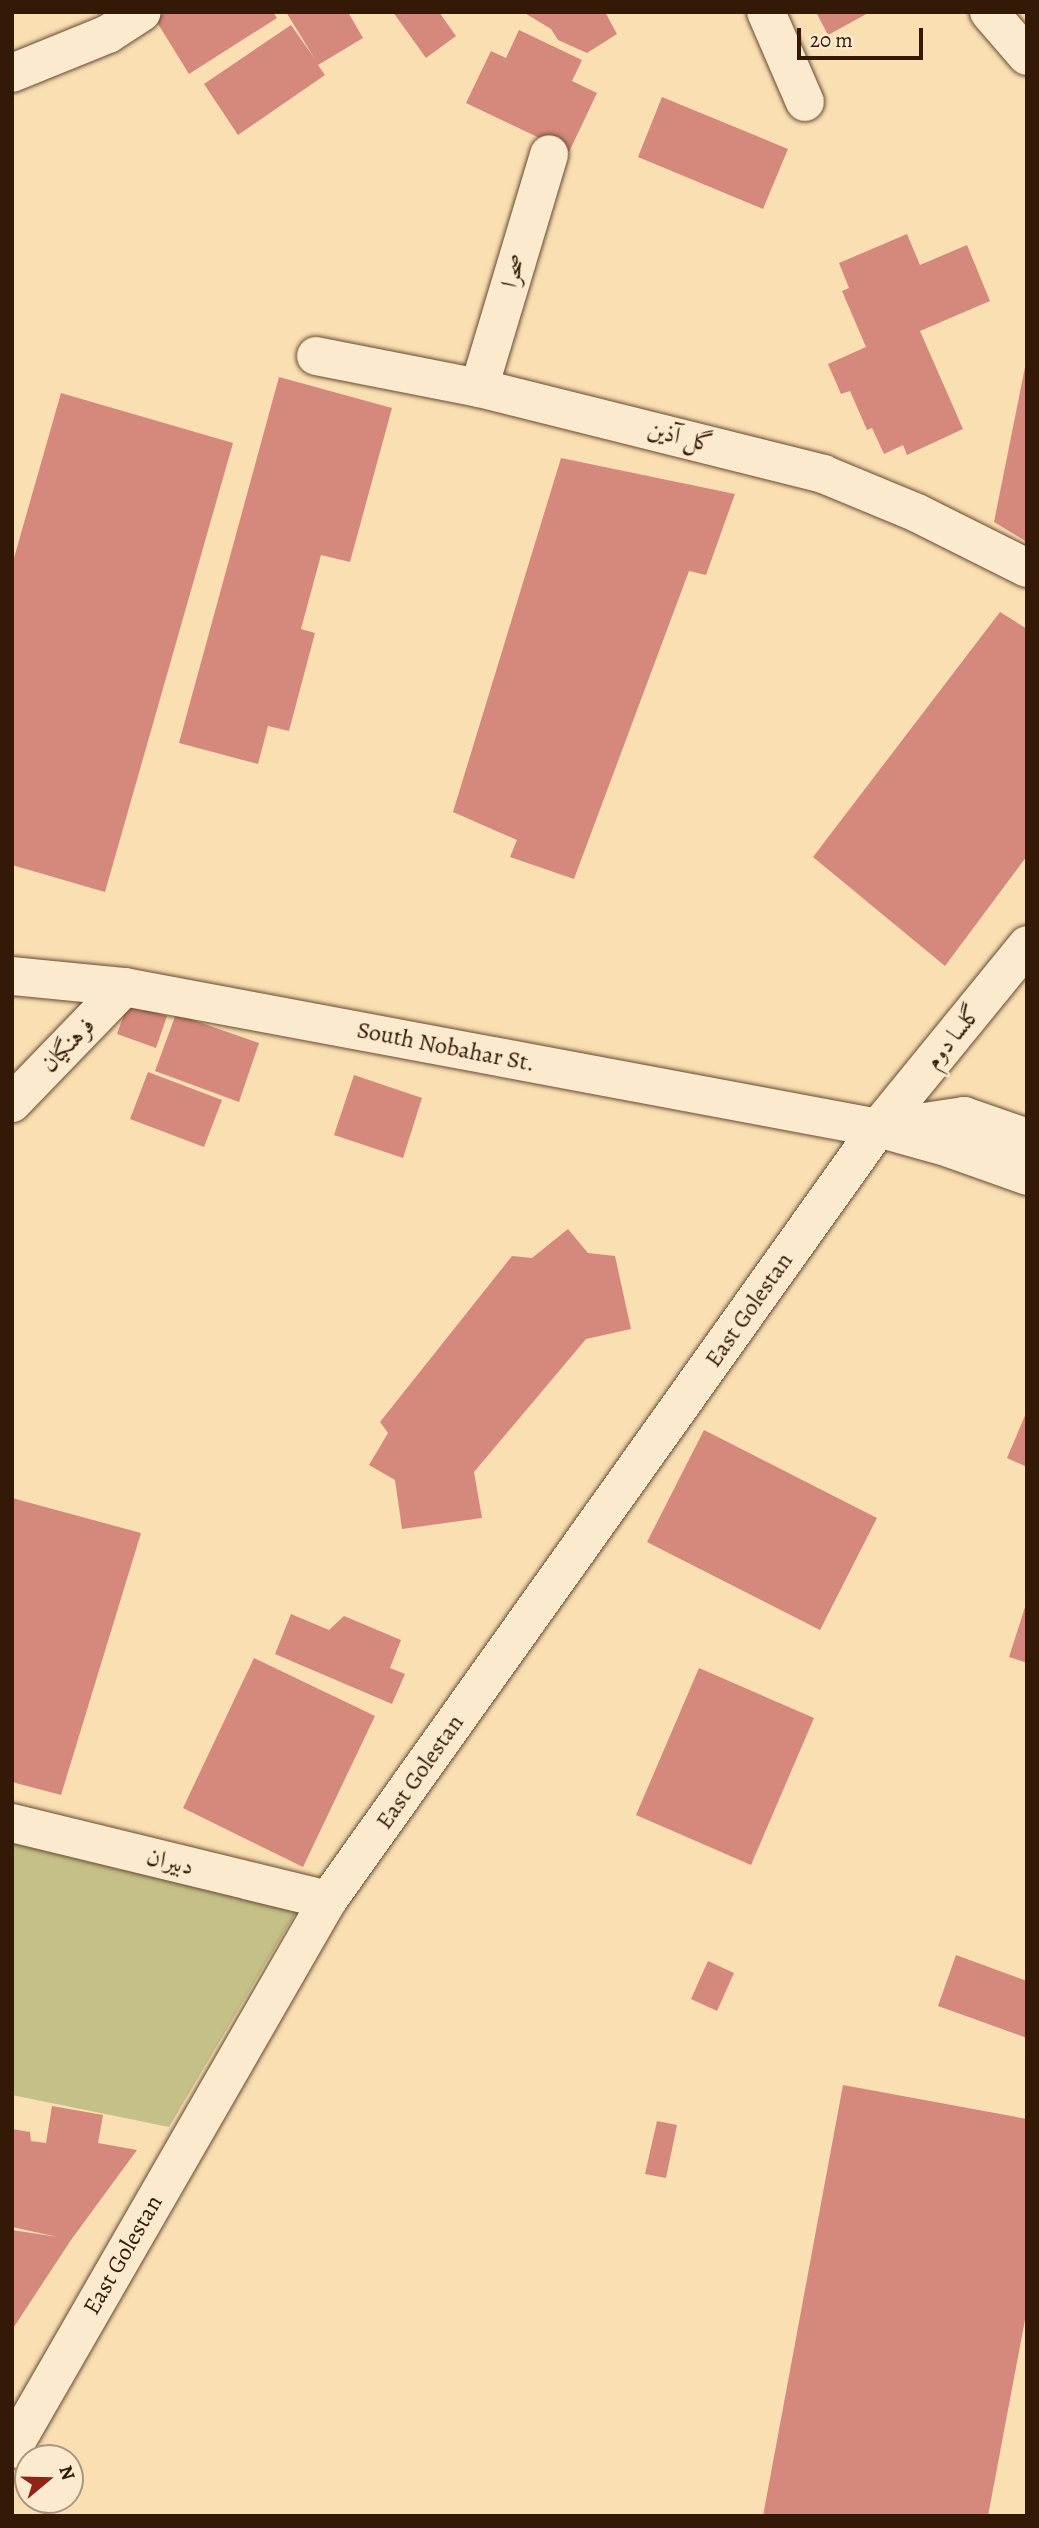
<!DOCTYPE html>
<meta charset="utf-8">
<style>
body{margin:0}
#map{position:relative;width:1039px;height:2528px;overflow:hidden;background:#f9dfb2;font-family:Alegreya,Amiri,serif}
div>[style]{position:absolute}
.green>*{inset:0;background:#c5c087}
.building>*{inset:0;background:#d5887c}
.roads{filter:drop-shadow(0 0 2px #664a32) drop-shadow(0 0 2px #664a32)}
.minor>*{height:38px;margin:-19px;padding:0 19px;transform-origin:19px;border-radius:19px;background:#fbeacd}
span{translate:-50% -50%;white-space:nowrap;text-align:center;line-height:1.15;-webkit-text-stroke:5px #fbeacd;paint-order:stroke}
.street-label{font-size:24px;color:#351907}
.frame{position:absolute;inset:0;border:14px solid #351907;pointer-events:none}
.north{position:absolute;left:14px;top:2444px;width:70px;height:70px;box-sizing:border-box;background:#fbeacd;border:2px solid #ac967e;border-radius:50%;rotate:71deg;font-size:19px;font-weight:700;line-height:28px;text-align:center;color:#351907}
.north::after{content:'';display:block;margin:auto;width:24px;height:32px;background:#8f2418;clip-path:polygon(50% 0,100% 100%,50% 72%,0 100%)}
.scale{position:absolute;left:797px;top:28px;width:126px;height:32px;box-sizing:border-box;border:4px solid #351907;border-top:0;padding-left:9px;font-size:21px;line-height:24px;white-space:nowrap;color:#351907;-webkit-text-stroke:5px #fbeacd;paint-order:stroke}
</style>
<div id="map">
<div class="green">
<i style="clip-path:polygon(12px 1843px,296px 1912px,169px 2127px,12px 2095px)"></i>
</div>
<div class="building">
<i style="clip-path:polygon(166px 12px,273px 12px,277px 18px,189px 74px,155px 19px)"></i>
<i style="clip-path:polygon(286px 12px,348px 12px,363px 38px,318px 65px,325px 75px,238px 135px,204px 84px,291px 25px,315px 59px)"></i>
<i style="clip-path:polygon(393px 12px,439px 12px,456px 36px,426px 58px)"></i>
<i style="clip-path:polygon(523px 12px,605px 12px,617px 34px,587px 53px,558px 40px,551px 29px)"></i>
<i style="clip-path:polygon(816px 12px,870px 12px,828px 35px)"></i>
<i style="clip-path:polygon(519px 30px,582px 60px,572px 81px,597px 93px,569px 152px,466px 103px,491px 51px,506px 58px)"></i>
<i style="clip-path:polygon(662px 97px,788px 149px,763px 209px,638px 157px)"></i>
<i style="clip-path:polygon(907px 234px,920px 265px,967px 245px,990px 301px,920px 331px,963px 429px,907px 455px,903px 445px,884px 454px,872px 428px,867px 430px,850px 391px,841px 394px,828px 364px,866px 347px,842px 291px,849px 288px,839px 263px)"></i>
<i style="clip-path:polygon(1025px 367px,1027px 367px,1027px 542px,994px 522px)"></i>
<i style="clip-path:polygon(279px 377px,392px 408px,350px 562px,321px 555px,301px 629px,315px 633px,289px 731px,268px 726px,258px 764px,179px 743px)"></i>
<i style="clip-path:polygon(61px 393px,233px 443px,105px 892px,12px 865px,12px 565px)"></i>
<i style="clip-path:polygon(561px 458px,735px 494px,706px 575px,689px 571px,574px 879px,510px 857px,517px 840px,453px 812px)"></i>
<i style="clip-path:polygon(1000px 612px,1027px 629px,1027px 856px,945px 966px,813px 857px)"></i>
<i style="clip-path:polygon(128px 1003px,167px 1016px,156px 1048px,117px 1034px)"></i>
<i style="clip-path:polygon(176px 1014px,259px 1043px,239px 1102px,155px 1071px)"></i>
<i style="clip-path:polygon(148px 1072px,222px 1100px,204px 1147px,130px 1119px)"></i>
<i style="clip-path:polygon(354px 1075px,422px 1098px,403px 1158px,334px 1135px)"></i>
<i style="clip-path:polygon(568px 1229px,588px 1253px,615px 1256px,631px 1329px,586px 1339px,474px 1472px,482px 1518px,402px 1529px,395px 1480px,369px 1465px,388px 1433px,380px 1422px,512px 1256px,532px 1258px)"></i>
<i style="clip-path:polygon(1027px 1411px,1027px 1467px,1007px 1458px)"></i>
<i style="clip-path:polygon(704px 1430px,877px 1518px,820px 1630px,647px 1542px)"></i>
<i style="clip-path:polygon(12px 1498px,141px 1533px,61px 1795px,12px 1782px)"></i>
<i style="clip-path:polygon(1026px 1604px,1027px 1604px,1027px 1663px,1009px 1657px)"></i>
<i style="clip-path:polygon(291px 1614px,329px 1630px,344px 1616px,401px 1640px,390px 1668px,405px 1674px,392px 1704px,275px 1654px)"></i>
<i style="clip-path:polygon(254px 1658px,375px 1716px,303px 1867px,183px 1808px)"></i>
<i style="clip-path:polygon(699px 1668px,814px 1718px,751px 1865px,636px 1815px)"></i>
<i style="clip-path:polygon(956px 1955px,1027px 1981px,1027px 2038px,938px 2006px)"></i>
<i style="clip-path:polygon(708px 1961px,734px 1973px,717px 2011px,691px 1999px)"></i>
<i style="clip-path:polygon(843px 2085px,1027px 2119px,1027px 2309px,988px 2516px,763px 2516px)"></i>
<i style="clip-path:polygon(52px 2106px,103px 2115px,98px 2143px,137px 2150px,71px 2240px,12px 2330px,12px 2230px,58px 2237px,12px 2227px,12px 2129px,30px 2132px,31px 2141px,46px 2143px)"></i>
<i style="clip-path:polygon(657px 2121px,677px 2125px,666px 2178px,645px 2174px)"></i>
</div>
<div class="roads">
<div class="minor">
<i style="left:766px;top:12px;width:98px;rotate:66.6deg"></i>
<i style="left:989px;top:12px;width:58px;rotate:49.2deg"></i>
<i style="left:12px;top:73px;width:104px;rotate:-22.1deg"></i>
<i style="left:108px;top:34px;width:40px;rotate:-32.9deg"></i>
<i style="left:316px;top:356px;width:166px;rotate:11.1deg"></i>
<i style="left:479px;top:388px;width:355px;rotate:14deg"></i>
<i style="left:823px;top:474px;width:102px;rotate:22.5deg"></i>
<i style="left:917px;top:513px;width:123px;rotate:26.6deg"></i>
<i style="left:479px;top:388px;width:244px;rotate:-73.3deg"></i>
<i style="left:12px;top:976px;width:113px;rotate:5.6deg"></i>
<i style="left:124px;top:987px;width:767px;rotate:10.59deg"></i>
<i style="left:878px;top:1128px;width:74px;rotate:15.7deg"></i>
<i style="left:949px;top:1148px;width:83px;rotate:19.7deg"></i>
<i style="left:12px;top:1103px;width:161px;rotate:-46deg"></i>
<i style="left:891px;top:1127px;width:74px;rotate:-8.6deg"></i>
<i style="left:964px;top:1116px;width:67px;rotate:19.2deg"></i>
<i style="left:12px;top:1823px;width:325px;rotate:13.7deg"></i>
<i style="left:12px;top:2449px;width:633px;rotate:-60.08deg"></i>
<i style="left:328px;top:1900px;width:948px;rotate:-54.53deg"></i>
<i style="left:878px;top:1128px;width:236px;rotate:-50.8deg"></i>
</div>
</div>
<div class="street-label">
<span style="left:514px;top:271px;rotate:-73deg">صحرا</span>
<span style="left:680px;top:437px;rotate:14deg">گل آذین</span>
<span style="left:953px;top:1037px;rotate:-51deg">گلسا دوم</span>
<span style="left:68px;top:1045px;rotate:-46deg">فرهنگیان</span>
<span style="left:446px;top:1047px;rotate:11deg">South Nobahar St.</span>
<span style="left:749px;top:1310px;rotate:-55deg">East Golestan</span>
<span style="left:420px;top:1772px;rotate:-55deg">East Golestan</span>
<span style="left:170px;top:1862px;rotate:14deg">دبیران</span>
<span style="left:123px;top:2255px;rotate:-60deg">East Golestan</span>
</div>
<div class="frame"></div>
<div class="north">N</div>
<div class="scale">20 m</div>
</div>
